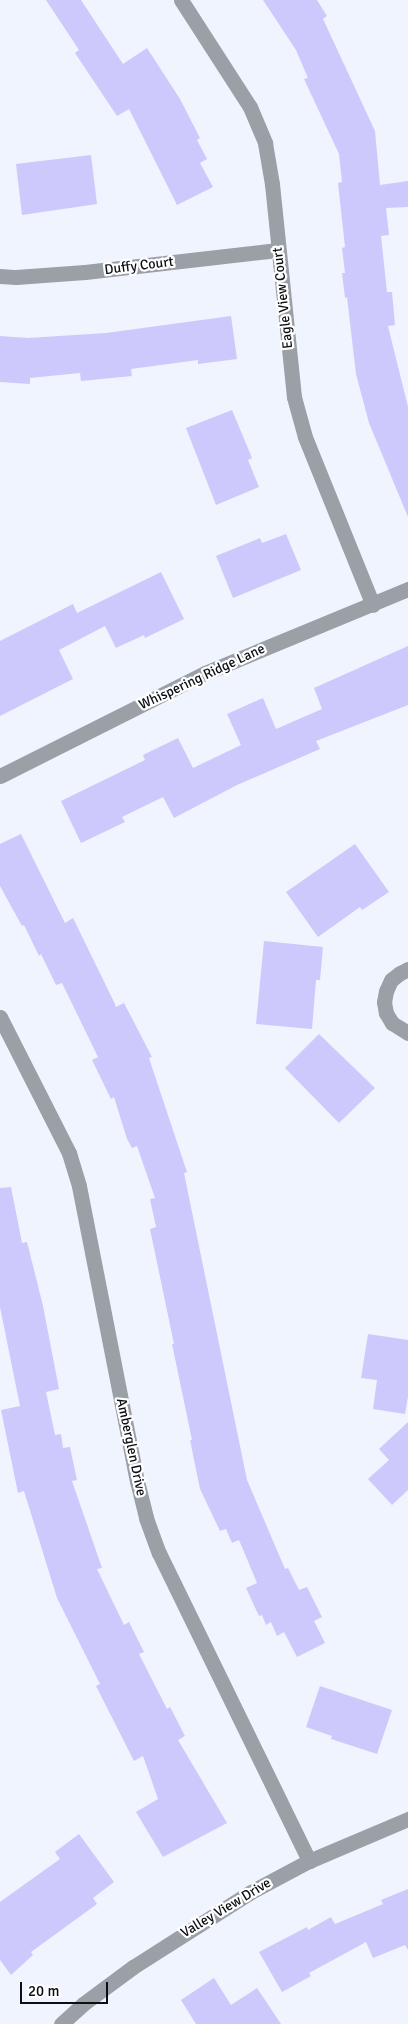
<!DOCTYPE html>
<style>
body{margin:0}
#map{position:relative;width:408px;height:2024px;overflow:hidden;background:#eff4fe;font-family:Signika,sans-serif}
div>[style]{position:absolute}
.building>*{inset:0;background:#cdc9fc}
.street>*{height:15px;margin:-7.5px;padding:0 7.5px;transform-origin:7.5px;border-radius:7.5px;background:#9aa0a5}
span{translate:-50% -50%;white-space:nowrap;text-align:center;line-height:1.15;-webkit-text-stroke:4.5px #fff;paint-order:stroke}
.street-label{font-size:14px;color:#0b0e13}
.scale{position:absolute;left:20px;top:1982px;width:88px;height:22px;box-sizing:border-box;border:2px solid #0b0e13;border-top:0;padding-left:6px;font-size:15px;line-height:18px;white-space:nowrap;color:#0b0e13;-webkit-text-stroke:4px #fff;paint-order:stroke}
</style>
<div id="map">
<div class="building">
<i style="clip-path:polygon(46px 0,81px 0,123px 64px,147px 48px,180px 99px,200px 138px,197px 140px,207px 159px,200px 163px,213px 187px,177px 205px,129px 109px,117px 116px,75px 53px,79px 50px)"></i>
<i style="clip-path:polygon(263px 0,317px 0,327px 16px,323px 19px,375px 131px,380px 185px,408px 181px,408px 207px,386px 208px,389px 235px,381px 236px,387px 292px,392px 292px,395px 325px,388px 326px,408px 407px,408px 517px,369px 423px,356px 374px,347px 297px,345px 298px,342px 273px,345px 273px,342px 248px,345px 247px,338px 183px,342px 182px,339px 154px,304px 79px,308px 78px,296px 50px)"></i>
<i style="clip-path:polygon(91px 155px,97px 204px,22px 215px,16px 164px)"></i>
<i style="clip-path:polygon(231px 316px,237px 359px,198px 364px,198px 360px,131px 369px,132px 376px,81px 381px,80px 373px,30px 378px,30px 384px,0 382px,0 336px,28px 338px,106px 333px)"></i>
<i style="clip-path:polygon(232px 410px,252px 458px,248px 460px,259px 487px,216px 505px,186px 428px)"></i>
<i style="clip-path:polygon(286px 534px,301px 570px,233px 598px,216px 556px,260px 538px,262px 543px)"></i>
<i style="clip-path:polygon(161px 572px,184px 619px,145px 638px,144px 635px,116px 648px,105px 626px,59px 650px,73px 679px,0 716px,0 641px,73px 604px,77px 613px)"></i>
<i style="clip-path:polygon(408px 646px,408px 705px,316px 741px,320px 749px,237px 785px,174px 818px,163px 797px,122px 817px,125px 822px,81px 843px,61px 801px,145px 760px,143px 755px,178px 738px,193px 768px,241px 745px,227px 714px,263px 698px,276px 729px,322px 709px,314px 688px)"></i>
<i style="clip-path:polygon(21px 834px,65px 923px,73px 918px,115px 1004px,116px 1007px,124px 1003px,152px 1057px,149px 1058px,187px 1172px,184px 1173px,247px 1480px,285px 1569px,288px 1568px,299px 1590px,307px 1587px,322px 1617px,314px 1621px,325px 1643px,297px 1657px,284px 1632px,277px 1636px,271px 1622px,266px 1625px,262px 1615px,259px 1616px,246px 1588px,257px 1583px,239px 1540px,232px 1543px,226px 1529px,220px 1531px,200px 1489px,190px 1440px,192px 1440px,172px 1344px,174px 1344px,150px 1229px,156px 1227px,150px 1199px,155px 1198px,137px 1146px,132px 1148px,127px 1139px,114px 1097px,111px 1099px,92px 1060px,98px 1057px,62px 983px,56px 985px,41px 954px,39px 956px,24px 925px,22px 926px,0 886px,0 844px)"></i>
<i style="clip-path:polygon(355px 844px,389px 892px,362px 910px,360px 907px,318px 937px,286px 892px)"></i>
<i style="clip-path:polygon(264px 941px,323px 947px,320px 980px,316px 980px,312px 1029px,256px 1024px)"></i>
<i style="clip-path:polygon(319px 1034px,375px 1088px,339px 1123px,285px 1068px)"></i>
<i style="clip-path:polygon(11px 1187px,22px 1243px,27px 1242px,43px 1306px,59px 1389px,46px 1392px,55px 1435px,61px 1434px,63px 1448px,70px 1447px,77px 1480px,72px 1481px,102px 1568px,97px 1569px,124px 1625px,129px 1622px,144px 1652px,139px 1654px,167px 1709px,170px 1707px,185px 1736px,178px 1740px,227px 1823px,163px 1857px,136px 1812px,158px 1799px,143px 1756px,134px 1761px,96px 1686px,100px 1684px,57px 1598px,24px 1491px,18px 1493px,1px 1410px,20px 1406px,0 1307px,0 1188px)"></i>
<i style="clip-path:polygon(368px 1334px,408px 1340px,408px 1396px,405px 1414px,373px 1409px,377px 1380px,361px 1378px)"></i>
<i style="clip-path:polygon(408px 1422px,408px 1490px,392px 1505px,368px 1479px,389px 1460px,379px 1449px)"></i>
<i style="clip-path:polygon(320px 1686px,392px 1710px,377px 1754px,331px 1739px,332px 1736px,306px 1727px)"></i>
<i style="clip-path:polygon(79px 1834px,114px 1882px,93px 1898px,97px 1904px,31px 1952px,33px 1955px,11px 1975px,0 1960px,0 1902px,60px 1859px,55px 1852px)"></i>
<i style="clip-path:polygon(408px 1889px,408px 1950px,405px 1945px,373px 1958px,366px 1942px,309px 1973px,311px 1976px,282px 1992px,259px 1952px,307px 1927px,308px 1930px,331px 1917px,335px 1924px,383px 1904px,381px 1900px)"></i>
<i style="clip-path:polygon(214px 1978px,231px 2005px,257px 1988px,281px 2024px,196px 2024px,181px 2000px)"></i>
</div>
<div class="street">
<i style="left:181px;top:0;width:127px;rotate:57.2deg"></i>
<i style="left:250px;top:107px;width:39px;rotate:67deg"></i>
<i style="left:265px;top:143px;width:42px;rotate:80.3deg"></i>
<i style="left:272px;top:184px;width:214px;rotate:84.1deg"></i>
<i style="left:294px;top:397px;width:41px;rotate:74.6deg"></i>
<i style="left:305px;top:437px;width:181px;rotate:68deg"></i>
<i style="left:0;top:276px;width:16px;rotate:4deg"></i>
<i style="left:16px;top:277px;width:69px;rotate:-4.1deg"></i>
<i style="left:85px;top:272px;width:194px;rotate:-6.5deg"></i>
<i style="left:0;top:776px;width:229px;rotate:-26.7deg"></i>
<i style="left:205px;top:673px;width:220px;rotate:-22.5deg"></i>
<i style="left:408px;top:969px;width:9px;rotate:153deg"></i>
<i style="left:400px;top:973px;width:11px;rotate:142deg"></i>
<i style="left:391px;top:980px;width:12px;rotate:114deg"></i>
<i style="left:386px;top:991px;width:11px;rotate:100deg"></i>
<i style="left:384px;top:1002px;width:11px;rotate:80deg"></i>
<i style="left:386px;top:1013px;width:12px;rotate:59deg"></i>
<i style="left:392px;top:1023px;width:19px;rotate:32deg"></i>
<i style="left:0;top:1017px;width:153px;rotate:63.1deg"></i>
<i style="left:69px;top:1153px;width:34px;rotate:73deg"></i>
<i style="left:79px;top:1186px;width:301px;rotate:78.9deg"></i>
<i style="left:137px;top:1481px;width:38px;rotate:76deg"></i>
<i style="left:146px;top:1518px;width:37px;rotate:70deg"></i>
<i style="left:159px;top:1553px;width:343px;rotate:64deg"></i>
<i style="left:61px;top:2024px;width:30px;rotate:-42deg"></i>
<i style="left:83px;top:2004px;width:62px;rotate:-36.5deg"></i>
<i style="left:133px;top:1967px;width:138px;rotate:-32.5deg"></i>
<i style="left:249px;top:1893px;width:68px;rotate:-28.1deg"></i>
<i style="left:309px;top:1861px;width:108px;rotate:-23deg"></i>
</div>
<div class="street-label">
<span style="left:139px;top:266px;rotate:-7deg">Duffy Court</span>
<span style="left:283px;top:298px;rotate:-96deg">Eagle View Court</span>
<span style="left:202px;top:677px;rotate:-25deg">Whispering Ridge Lane</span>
<span style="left:131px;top:1447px;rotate:78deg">Amberglen Drive</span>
<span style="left:226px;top:1908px;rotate:-31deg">Valley View Drive</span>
</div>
<div class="scale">20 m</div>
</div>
